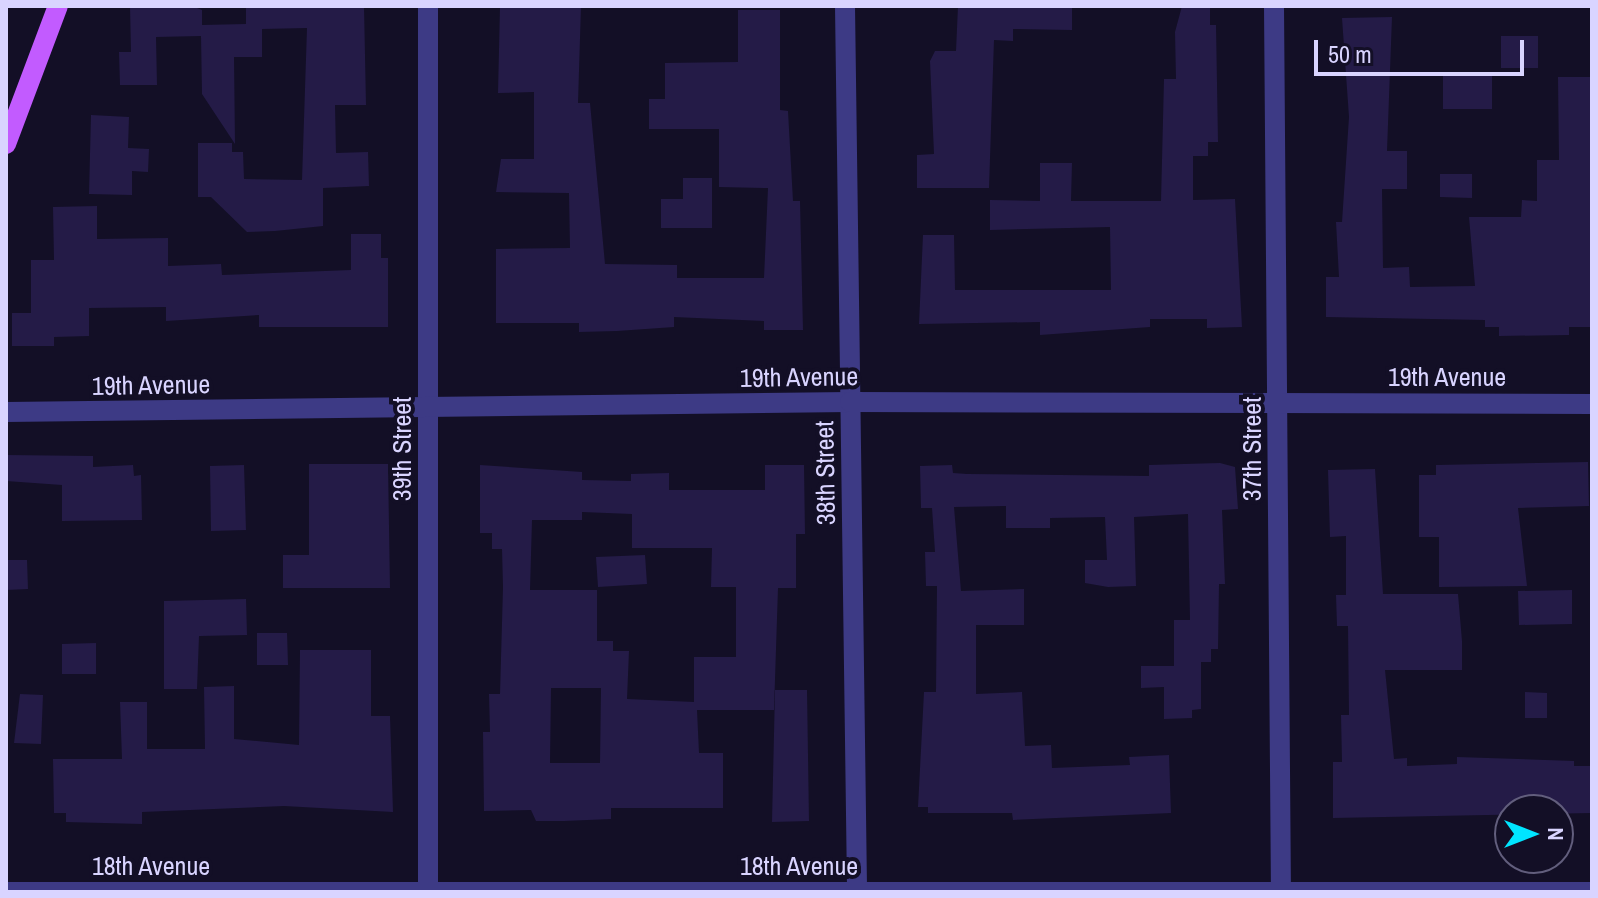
<!DOCTYPE html>
<style>
body{margin:0}
#map{position:relative;width:1598px;height:898px;overflow:hidden;background:#130f26;font-family:"Archivo Narrow",sans-serif}
div>[style]{position:absolute}
.building>*{inset:0;background:#241b47}
.street>*{height:20px;margin:-10px;padding:0 10px;transform-origin:10px;border-radius:10px;background:#3d3a85}
.primary>*{height:20px;margin:-10px;padding:0 10px;transform-origin:10px;border-radius:10px;background:#c25bff}
span{translate:-50% -50%;white-space:nowrap;text-align:center;line-height:1.15;-webkit-text-stroke:8px #130f26;paint-order:stroke}
.street-label{font-size:26px;color:#d9d4ff}
.frame{position:absolute;inset:0;border:8px solid #d9d4ff;pointer-events:none}
.north{position:absolute;left:1494px;top:794px;width:80px;height:80px;box-sizing:border-box;background:#130f26;border:2px solid #625e7d;border-radius:50%;rotate:90deg;font-size:22px;font-weight:700;line-height:32px;text-align:center;color:#d9d4ff}
.north::after{content:'';display:block;margin:auto;width:28px;height:36px;background:#00e5ff;clip-path:polygon(50% 0,100% 100%,50% 72%,0 100%)}
.scale{position:absolute;left:1314px;top:40px;width:210px;height:36px;box-sizing:border-box;border:4px solid #d9d4ff;border-top:0;padding-left:10px;font-size:24px;line-height:28px;white-space:nowrap;color:#d9d4ff;-webkit-text-stroke:6px #130f26;paint-order:stroke}
</style>
<div id="map">
<div class="building">
<i style="clip-path:polygon(130px 6px,192px 6px,202px 10px,202px 25px,246px 24px,246px 6px,364px 6px,366px 105px,335px 105px,336px 153px,368px 152px,369px 186px,323px 188px,323px 226px,275px 231px,247px 232px,211px 197px,198px 197px,198px 143px,232px 143px,232px 152px,243px 152px,244px 179px,302px 180px,307px 28px,262px 29px,262px 57px,234px 57px,235px 144px,202px 94px,201px 36px,156px 37px,157px 85px,120px 85px,119px 52px,131px 52px)"></i>
<i style="clip-path:polygon(500px 6px,581px 6px,578px 103px,590px 103px,605px 264px,677px 265px,677px 278px,764px 278px,768px 188px,719px 187px,719px 129px,649px 129px,649px 99px,665px 99px,665px 63px,738px 62px,738px 10px,780px 10px,780px 110px,788px 111px,793px 201px,800px 201px,803px 330px,764px 330px,764px 321px,674px 317px,674px 327px,617px 331px,579px 332px,579px 323px,496px 323px,496px 249px,570px 248px,569px 193px,496px 192px,501px 159px,534px 159px,534px 92px,498px 93px)"></i>
<i style="clip-path:polygon(958px 6px,1072px 6px,1072px 30px,1013px 29px,1013px 41px,994px 40px,989px 188px,917px 188px,917px 155px,934px 154px,930px 61px,935px 51px,956px 51px)"></i>
<i style="clip-path:polygon(1182px 6px,1210px 6px,1210px 25px,1216px 25px,1218px 142px,1208px 142px,1208px 156px,1193px 156px,1193px 200px,1235px 199px,1242px 327px,1207px 328px,1207px 319px,1150px 319px,1150px 327px,1040px 335px,1040px 322px,919px 324px,923px 235px,954px 235px,955px 290px,1111px 290px,1110px 227px,990px 230px,990px 200px,1040px 201px,1040px 163px,1072px 163px,1071px 201px,1161px 201px,1164px 79px,1176px 79px,1175px 32px)"></i>
<i style="clip-path:polygon(1392px 17px,1387px 151px,1407px 151px,1407px 189px,1382px 189px,1383px 268px,1409px 267px,1410px 287px,1475px 286px,1469px 217px,1521px 217px,1522px 200px,1537px 201px,1537px 160px,1559px 160px,1558px 77px,1592px 77px,1592px 327px,1569px 327px,1569px 335px,1499px 336px,1499px 327px,1485px 327px,1485px 320px,1326px 317px,1326px 277px,1339px 277px,1336px 222px,1342px 222px,1349px 117px,1342px 18px)"></i>
<i style="clip-path:polygon(1501px 36px,1538px 36px,1538px 68px,1501px 68px)"></i>
<i style="clip-path:polygon(1443px 73px,1492px 73px,1492px 109px,1443px 109px)"></i>
<i style="clip-path:polygon(91px 115px,129px 117px,128px 148px,149px 149px,148px 172px,132px 171px,132px 195px,89px 194px)"></i>
<i style="clip-path:polygon(1440px 174px,1472px 174px,1472px 198px,1440px 197px)"></i>
<i style="clip-path:polygon(683px 178px,712px 178px,712px 228px,661px 228px,661px 199px,683px 199px)"></i>
<i style="clip-path:polygon(97px 206px,97px 239px,168px 238px,168px 266px,221px 264px,222px 275px,351px 270px,351px 234px,381px 234px,381px 258px,388px 258px,388px 327px,259px 327px,259px 315px,166px 321px,166px 307px,89px 308px,89px 336px,54px 337px,54px 346px,12px 346px,12px 313px,31px 313px,31px 260px,54px 260px,53px 207px)"></i>
<i style="clip-path:polygon(6px 455px,93px 456px,93px 467px,133px 465px,134px 476px,141px 475px,142px 520px,62px 521px,62px 485px,6px 481px)"></i>
<i style="clip-path:polygon(1588px 462px,1589px 506px,1518px 508px,1527px 586px,1439px 587px,1439px 537px,1419px 537px,1419px 475px,1436px 475px,1436px 465px)"></i>
<i style="clip-path:polygon(1220px 463px,1235px 467px,1238px 509px,1222px 510px,1225px 584px,1219px 584px,1218px 649px,1211px 649px,1211px 662px,1201px 662px,1201px 709px,1192px 710px,1192px 718px,1164px 719px,1164px 687px,1141px 688px,1141px 666px,1174px 666px,1174px 620px,1190px 620px,1188px 514px,1134px 517px,1136px 586px,1108px 587px,1085px 583px,1085px 560px,1107px 560px,1105px 517px,1050px 518px,1050px 528px,1006px 528px,1006px 506px,954px 507px,961px 591px,1024px 589px,1024px 625px,976px 625px,976px 694px,1022px 692px,1025px 746px,1051px 745px,1052px 768px,1130px 765px,1129px 757px,1169px 755px,1171px 813px,1013px 820px,1012px 813px,928px 813px,928px 807px,918px 807px,924px 692px,936px 692px,937px 586px,926px 586px,925px 552px,935px 552px,932px 508px,921px 508px,920px 466px,952px 465px,953px 473px,967px 474px,1149px 476px,1149px 465px)"></i>
<i style="clip-path:polygon(309px 464px,388px 464px,390px 588px,283px 588px,283px 555px,309px 555px)"></i>
<i style="clip-path:polygon(244px 465px,246px 530px,211px 531px,210px 466px)"></i>
<i style="clip-path:polygon(evenodd,480px 465px,582px 472px,582px 480px,631px 481px,631px 474px,669px 473px,669px 490px,765px 490px,765px 465px,804px 465px,805px 534px,796px 534px,796px 588px,778px 588px,774px 710px,697px 710px,699px 753px,723px 753px,723px 808px,611px 808px,611px 819px,564px 821px,536px 821px,531px 810px,484px 811px,483px 732px,490px 732px,489px 694px,500px 694px,503px 587px,502px 549px,492px 549px,492px 533px,480px 533px,480px 465px,582px 512px,632px 514px,632px 548px,712px 548px,711px 587px,736px 587px,736px 657px,694px 657px,694px 702px,627px 699px,629px 651px,613px 651px,613px 641px,597px 641px,597px 590px,530px 590px,532px 520px,582px 520px,582px 512px,480px 465px,551px 688px,601px 688px,600px 763px,550px 763px,551px 688px)"></i>
<i style="clip-path:polygon(1375px 469px,1383px 594px,1458px 594px,1462px 641px,1462px 670px,1385px 670px,1394px 759px,1407px 758px,1407px 766px,1457px 764px,1457px 757px,1574px 761px,1574px 766px,1592px 766px,1592px 813px,1333px 818px,1333px 762px,1342px 762px,1341px 715px,1349px 715px,1348px 626px,1337px 626px,1336px 595px,1346px 595px,1346px 536px,1330px 537px,1328px 470px)"></i>
<i style="clip-path:polygon(645px 555px,647px 584px,598px 587px,596px 557px)"></i>
<i style="clip-path:polygon(6px 560px,27px 560px,28px 589px,6px 590px)"></i>
<i style="clip-path:polygon(1572px 590px,1572px 624px,1519px 625px,1518px 591px)"></i>
<i style="clip-path:polygon(246px 599px,247px 635px,199px 636px,197px 689px,164px 689px,164px 601px)"></i>
<i style="clip-path:polygon(257px 633px,287px 633px,288px 665px,257px 665px)"></i>
<i style="clip-path:polygon(96px 643px,96px 674px,62px 674px,62px 644px)"></i>
<i style="clip-path:polygon(300px 650px,371px 650px,371px 716px,390px 716px,393px 812px,284px 806px,142px 812px,142px 824px,66px 822px,66px 813px,54px 813px,53px 759px,122px 759px,120px 702px,147px 702px,147px 749px,205px 749px,204px 687px,234px 686px,234px 739px,299px 745px)"></i>
<i style="clip-path:polygon(775px 690px,807px 690px,809px 821px,772px 822px)"></i>
<i style="clip-path:polygon(1525px 692px,1547px 693px,1547px 718px,1525px 718px)"></i>
<i style="clip-path:polygon(20px 694px,43px 695px,41px 744px,14px 743px)"></i>
</div>
<div class="street">
<i style="left:428px;top:6px;width:886px;rotate:90deg"></i>
<i style="left:845px;top:6px;width:886px;rotate:89.22deg"></i>
<i style="left:1274px;top:6px;width:886px;rotate:89.55deg"></i>
<i style="left:6px;top:412px;width:844px;rotate:-0.68deg"></i>
<i style="left:850px;top:402px;width:742px;rotate:0.15deg"></i>
<i style="left:6px;top:892px;width:1586px"></i>
</div>
<div class="primary">
<i style="left:6px;top:144px;width:147px;rotate:-69.4deg"></i>
</div>
<div class="street-label">
<span style="left:799px;top:377px;rotate:-1deg">19th Avenue</span>
<span style="left:1447px;top:377px">19th Avenue</span>
<span style="left:151px;top:385px;rotate:-1deg">19th Avenue</span>
<span style="left:402px;top:449px;rotate:-90deg">39th Street</span>
<span style="left:1252px;top:449px;rotate:-90deg">37th Street</span>
<span style="left:825px;top:473px;rotate:-91deg">38th Street</span>
<span style="left:151px;top:866px">18th Avenue</span>
<span style="left:799px;top:866px">18th Avenue</span>
</div>
<div class="frame"></div>
<div class="north">N</div>
<div class="scale">50 m</div>
</div>
